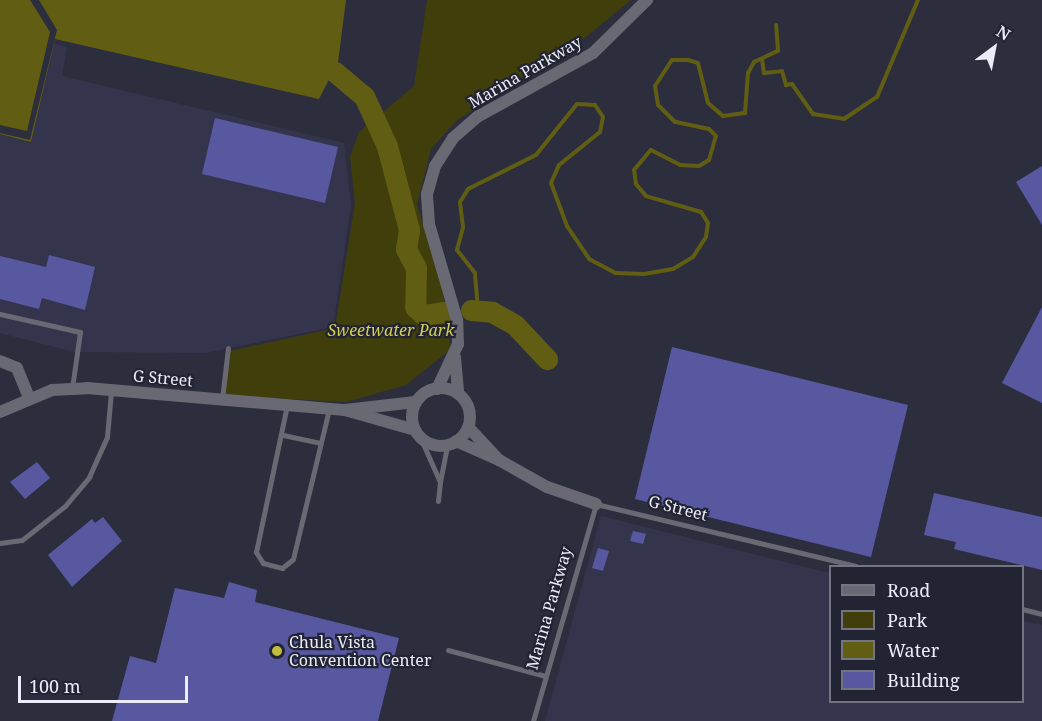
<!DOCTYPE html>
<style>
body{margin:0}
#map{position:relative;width:1042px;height:721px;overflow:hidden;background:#2c2e3e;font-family:"Noto Serif",serif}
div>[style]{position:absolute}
.built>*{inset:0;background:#34354c}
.green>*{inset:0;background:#403e0b}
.water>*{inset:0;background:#615e14}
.pier>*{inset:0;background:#2c2e3e}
.stream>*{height:4px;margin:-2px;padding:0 2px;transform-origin:2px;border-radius:2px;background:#615e14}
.river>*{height:21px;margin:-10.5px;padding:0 10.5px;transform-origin:10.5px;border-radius:10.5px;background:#615e14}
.building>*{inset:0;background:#5858a1}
.service>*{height:5px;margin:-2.5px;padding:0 2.5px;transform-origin:2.5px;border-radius:2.5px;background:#686972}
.tertiary>*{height:12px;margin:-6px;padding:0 6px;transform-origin:6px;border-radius:6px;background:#686972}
.tertiary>.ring{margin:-6px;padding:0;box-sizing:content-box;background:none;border:12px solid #686972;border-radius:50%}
.dots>*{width:16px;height:16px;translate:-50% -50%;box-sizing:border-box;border:3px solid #232433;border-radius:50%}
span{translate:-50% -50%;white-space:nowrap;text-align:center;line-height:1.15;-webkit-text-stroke:4.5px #232433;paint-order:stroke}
.street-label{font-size:16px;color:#ebecf7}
.park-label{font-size:16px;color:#d3cf53;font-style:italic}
.poi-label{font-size:16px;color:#ebecf7}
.left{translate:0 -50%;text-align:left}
.legend{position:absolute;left:829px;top:565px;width:195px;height:138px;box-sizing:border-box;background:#232433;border:2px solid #737481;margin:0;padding:8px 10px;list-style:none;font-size:18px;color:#ebecf7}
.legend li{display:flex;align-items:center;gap:12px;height:30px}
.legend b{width:30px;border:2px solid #737481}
.north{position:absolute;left:964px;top:18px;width:60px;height:60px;-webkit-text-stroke:4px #232433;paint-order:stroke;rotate:32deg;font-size:16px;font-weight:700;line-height:24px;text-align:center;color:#ebecf7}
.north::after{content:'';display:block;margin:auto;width:21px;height:27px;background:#ebecf7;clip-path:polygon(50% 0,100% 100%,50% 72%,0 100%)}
.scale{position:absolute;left:18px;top:676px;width:170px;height:27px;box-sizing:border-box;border:3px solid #ebecf7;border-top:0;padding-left:8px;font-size:18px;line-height:21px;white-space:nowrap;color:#ebecf7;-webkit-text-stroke:4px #232433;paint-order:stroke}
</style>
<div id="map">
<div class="built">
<i style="clip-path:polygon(54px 43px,67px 47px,62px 76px,344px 143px,351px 205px,333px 327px,205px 353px,74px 352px,0 333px,0 134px,31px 141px)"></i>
<i style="clip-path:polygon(601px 516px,830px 573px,830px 702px,1022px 702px,1023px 621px,1042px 625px,1042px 721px,545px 721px)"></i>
</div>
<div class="green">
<i style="clip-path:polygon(427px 0,631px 0,586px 37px,456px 121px,431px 149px,417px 205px,440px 275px,451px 349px,406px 385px,346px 402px,228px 396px,224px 391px,230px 351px,335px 328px,355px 203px,350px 157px,359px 132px,414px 86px)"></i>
</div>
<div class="water">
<i style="clip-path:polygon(0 0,346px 0,338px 62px,319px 99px,55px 39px,31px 142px,0 134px)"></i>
</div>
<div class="pier">
<i style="clip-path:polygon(30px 0,39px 0,57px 30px,30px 140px,0 133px,0 125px,27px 131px,50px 32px)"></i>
</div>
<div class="stream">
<i style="left:762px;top:59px;width:14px;rotate:82deg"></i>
<i style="left:764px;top:73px;width:18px;rotate:-6deg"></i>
<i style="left:782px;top:71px;width:15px;rotate:74deg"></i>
<i style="left:786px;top:85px;width:6px;rotate:-9deg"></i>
<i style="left:792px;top:84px;width:37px;rotate:55deg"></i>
<i style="left:813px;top:114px;width:31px;rotate:9deg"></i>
<i style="left:844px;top:119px;width:40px;rotate:-34deg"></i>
<i style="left:877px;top:97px;width:105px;rotate:-67.1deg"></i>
<i style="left:478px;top:309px;width:36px;rotate:-95deg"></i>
<i style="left:475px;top:273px;width:29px;rotate:-128deg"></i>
<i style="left:457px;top:250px;width:24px;rotate:-75deg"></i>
<i style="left:463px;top:227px;width:25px;rotate:-97deg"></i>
<i style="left:460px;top:202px;width:15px;rotate:-58deg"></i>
<i style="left:468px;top:189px;width:76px;rotate:-26.6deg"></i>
<i style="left:536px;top:155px;width:65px;rotate:-51.2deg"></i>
<i style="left:577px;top:104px;width:18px;rotate:3deg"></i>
<i style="left:595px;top:105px;width:14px;rotate:56deg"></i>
<i style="left:603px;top:117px;width:15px;rotate:101deg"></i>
<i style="left:600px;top:132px;width:53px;rotate:141.2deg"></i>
<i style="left:559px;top:165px;width:20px;rotate:114deg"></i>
<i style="left:551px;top:183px;width:46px;rotate:69.6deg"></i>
<i style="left:567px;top:226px;width:40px;rotate:56deg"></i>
<i style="left:589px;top:259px;width:30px;rotate:28deg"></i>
<i style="left:615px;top:273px;width:29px;rotate:2deg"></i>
<i style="left:644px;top:274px;width:29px;rotate:-10deg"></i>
<i style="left:673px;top:269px;width:23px;rotate:-31deg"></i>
<i style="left:693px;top:257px;width:24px;rotate:-57deg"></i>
<i style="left:706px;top:237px;width:14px;rotate:-82deg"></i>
<i style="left:708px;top:223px;width:13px;rotate:-122deg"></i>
<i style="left:701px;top:212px;width:57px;rotate:-163.8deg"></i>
<i style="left:646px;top:196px;width:16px;rotate:-130deg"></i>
<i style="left:636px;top:184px;width:14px;rotate:-98deg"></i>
<i style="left:634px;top:170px;width:26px;rotate:-50deg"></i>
<i style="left:651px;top:150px;width:33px;rotate:27deg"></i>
<i style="left:680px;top:165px;width:19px;rotate:3deg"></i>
<i style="left:699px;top:166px;width:12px;rotate:-31deg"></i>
<i style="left:709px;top:160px;width:25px;rotate:-74deg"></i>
<i style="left:716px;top:136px;width:10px;rotate:-135deg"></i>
<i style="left:709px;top:129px;width:35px;rotate:-168deg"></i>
<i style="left:675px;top:122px;width:24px;rotate:-135deg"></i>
<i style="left:658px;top:105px;width:19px;rotate:-99deg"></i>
<i style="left:655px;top:86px;width:31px;rotate:-57deg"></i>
<i style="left:672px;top:60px;width:16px"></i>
<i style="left:688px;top:60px;width:10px;rotate:17deg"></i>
<i style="left:698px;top:63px;width:41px;rotate:76deg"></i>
<i style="left:708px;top:103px;width:20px;rotate:41deg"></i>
<i style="left:723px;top:116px;width:22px;rotate:-8deg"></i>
<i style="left:745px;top:113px;width:40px;rotate:-85.7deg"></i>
<i style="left:748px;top:73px;width:13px;rotate:-61deg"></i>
<i style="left:754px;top:62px;width:26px;rotate:-25deg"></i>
<i style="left:778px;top:51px;width:26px;rotate:-94deg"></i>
</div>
<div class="river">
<i style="left:335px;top:72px;width:38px;rotate:40deg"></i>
<i style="left:364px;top:96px;width:55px;rotate:65.3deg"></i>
<i style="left:387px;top:146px;width:87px;rotate:75.3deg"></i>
<i style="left:409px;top:230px;width:19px;rotate:99deg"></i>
<i style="left:406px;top:249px;width:21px;rotate:62deg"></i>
<i style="left:416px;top:268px;width:39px;rotate:91deg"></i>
<i style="left:415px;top:307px;width:12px;rotate:42deg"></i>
<i style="left:424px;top:315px;width:20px;rotate:-9deg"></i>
<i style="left:471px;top:310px;width:21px;rotate:5deg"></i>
<i style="left:492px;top:312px;width:26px;rotate:29deg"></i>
<i style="left:515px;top:325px;width:47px;rotate:46.7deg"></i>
</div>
<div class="building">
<i style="clip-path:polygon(215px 118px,338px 147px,325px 203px,202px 174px)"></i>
<i style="clip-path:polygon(1042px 166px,1042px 225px,1016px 182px)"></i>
<i style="clip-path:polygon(49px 255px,95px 267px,85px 310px,42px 298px,39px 309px,0 299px,0 256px,46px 267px)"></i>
<i style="clip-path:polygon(1042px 307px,1042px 403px,1002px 383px)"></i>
<i style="clip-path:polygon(672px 347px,908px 405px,871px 557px,635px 499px)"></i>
<i style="clip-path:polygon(37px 462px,50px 478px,25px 499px,10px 482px)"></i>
<i style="clip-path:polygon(934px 493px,1042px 517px,1042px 570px,954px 549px,956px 542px,924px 535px)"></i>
<i style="clip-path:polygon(103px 517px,122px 541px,72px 587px,48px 555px,92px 519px,95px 523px)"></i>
<i style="clip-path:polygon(633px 531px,646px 534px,643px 544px,630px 541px)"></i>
<i style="clip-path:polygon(598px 548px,609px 551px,603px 571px,592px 568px)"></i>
<i style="clip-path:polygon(229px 582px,257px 590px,255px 602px,399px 638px,378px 721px,112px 721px,130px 656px,156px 663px,175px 588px,224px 598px)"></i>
</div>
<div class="service">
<i style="left:0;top:314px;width:82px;rotate:12.7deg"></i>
<i style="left:80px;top:332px;width:57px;rotate:98.1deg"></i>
<i style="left:222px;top:399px;width:51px;rotate:-83.3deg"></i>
<i style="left:287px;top:405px;width:150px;rotate:101.9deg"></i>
<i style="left:256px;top:552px;width:13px;rotate:58deg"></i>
<i style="left:263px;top:563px;width:20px;rotate:15deg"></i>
<i style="left:282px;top:568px;width:14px;rotate:-39deg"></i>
<i style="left:293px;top:559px;width:154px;rotate:-76.5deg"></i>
<i style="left:283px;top:435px;width:38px;rotate:12deg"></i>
<i style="left:420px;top:437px;width:49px;rotate:66deg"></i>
<i style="left:440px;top:482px;width:38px;rotate:-79deg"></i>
<i style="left:438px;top:501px;width:19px;rotate:-84deg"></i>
<i style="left:0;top:543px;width:22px;rotate:-8deg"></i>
<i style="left:22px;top:540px;width:55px;rotate:-38.3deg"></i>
<i style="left:65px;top:506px;width:38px;rotate:-50deg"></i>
<i style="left:89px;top:477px;width:44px;rotate:-65.8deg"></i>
<i style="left:107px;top:437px;width:46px;rotate:-85deg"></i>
<i style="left:1022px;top:609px;width:21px;rotate:14deg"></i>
<i style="left:448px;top:650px;width:101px;rotate:14.9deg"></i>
<i style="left:533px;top:721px;width:226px;rotate:-73.8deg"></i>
<i style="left:596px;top:504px;width:267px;rotate:13.4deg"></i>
</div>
<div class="tertiary">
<i style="left:455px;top:357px;width:37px;rotate:85deg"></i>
<i style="left:0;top:361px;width:18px;rotate:22deg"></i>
<i style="left:17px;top:368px;width:31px;rotate:68deg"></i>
<i class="ring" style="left:412px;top:388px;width:46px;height:46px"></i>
<i style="left:437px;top:389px;width:50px;rotate:-65deg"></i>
<i style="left:458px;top:344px;width:24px;rotate:-92deg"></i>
<i style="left:457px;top:320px;width:100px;rotate:-106.3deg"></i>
<i style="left:429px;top:224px;width:30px;rotate:-94deg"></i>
<i style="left:427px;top:194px;width:29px;rotate:-74deg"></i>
<i style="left:435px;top:166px;width:33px;rotate:-57deg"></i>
<i style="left:453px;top:138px;width:32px;rotate:-41deg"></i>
<i style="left:477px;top:117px;width:132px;rotate:-28.9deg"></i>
<i style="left:593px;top:53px;width:76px;rotate:-44.5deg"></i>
<i style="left:345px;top:410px;width:73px;rotate:15.9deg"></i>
<i style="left:0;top:412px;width:56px;rotate:-22.9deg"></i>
<i style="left:52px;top:390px;width:35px;rotate:-3deg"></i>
<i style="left:87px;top:388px;width:259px;rotate:4.9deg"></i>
<i style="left:345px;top:410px;width:71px;rotate:-6.4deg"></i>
<i style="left:456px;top:441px;width:47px;rotate:23.8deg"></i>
<i style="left:499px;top:460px;width:45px;rotate:-133.2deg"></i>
<i style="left:499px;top:460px;width:55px;rotate:29.4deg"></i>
<i style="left:547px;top:487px;width:52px;rotate:19.1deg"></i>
</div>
<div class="dots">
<i style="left:277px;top:651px;background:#c2bd3f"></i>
</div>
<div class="street-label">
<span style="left:525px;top:72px;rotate:-30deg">Marina Parkway</span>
<span style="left:163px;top:378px;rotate:5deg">G Street</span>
<span style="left:678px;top:508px;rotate:14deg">G Street</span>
<span style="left:549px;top:608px;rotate:-74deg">Marina Parkway</span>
</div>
<div class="park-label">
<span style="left:391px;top:330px">Sweetwater Park</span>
</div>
<div class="poi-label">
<span class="left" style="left:289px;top:651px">Chula Vista<br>Convention Center</span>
</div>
<ul class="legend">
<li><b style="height:8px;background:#686972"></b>Road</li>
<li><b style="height:16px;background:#403e0b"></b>Park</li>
<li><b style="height:16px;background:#615e14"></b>Water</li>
<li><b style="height:16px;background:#5858a1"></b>Building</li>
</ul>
<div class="north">N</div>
<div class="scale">100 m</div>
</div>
